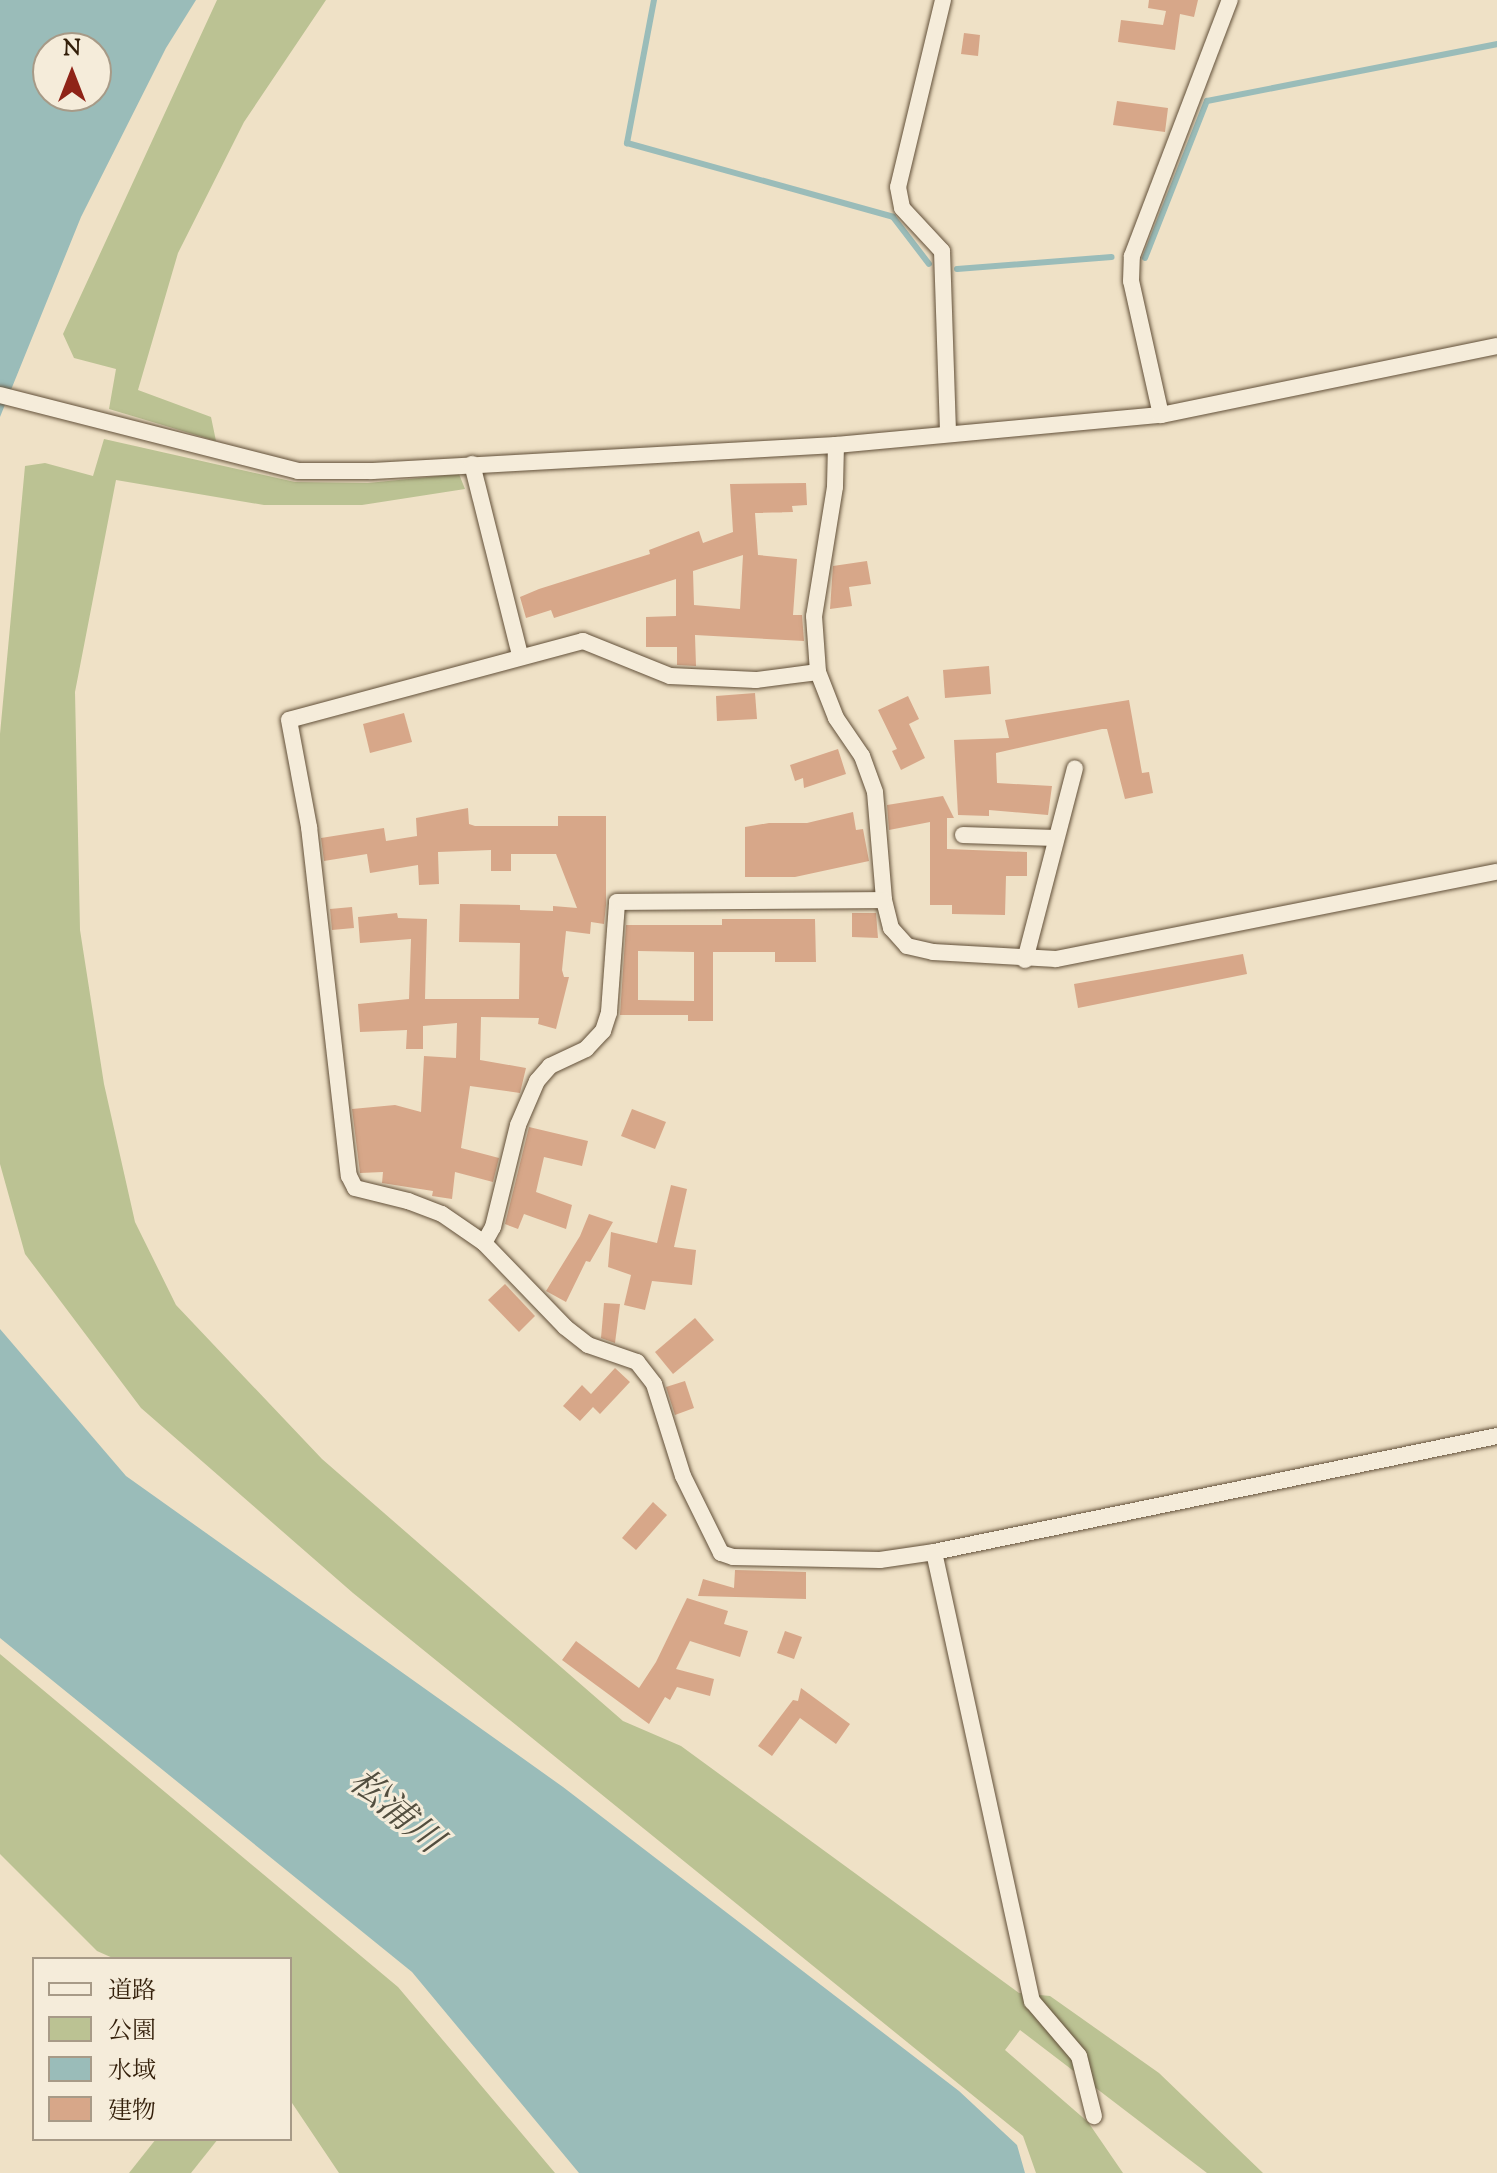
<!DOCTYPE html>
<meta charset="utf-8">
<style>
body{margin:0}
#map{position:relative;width:1497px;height:2173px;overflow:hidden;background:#efe1c6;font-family:"Sorts Mill Goudy","Noto Serif JP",serif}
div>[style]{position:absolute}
.green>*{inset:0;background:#bbc293}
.water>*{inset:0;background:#9abcb9}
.stream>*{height:6px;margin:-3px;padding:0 3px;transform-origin:3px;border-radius:3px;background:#9abcb9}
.building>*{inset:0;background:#d7a789}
.roads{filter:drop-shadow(0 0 2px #625039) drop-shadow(0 0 2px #625039)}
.minor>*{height:16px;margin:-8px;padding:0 8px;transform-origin:8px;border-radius:8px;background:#f5ecda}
span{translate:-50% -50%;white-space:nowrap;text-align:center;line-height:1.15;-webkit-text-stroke:6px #f5ecda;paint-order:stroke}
.water-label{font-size:36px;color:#524e3f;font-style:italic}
.legend{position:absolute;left:32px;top:1957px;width:260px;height:184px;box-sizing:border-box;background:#f5ecda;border:2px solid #a79a87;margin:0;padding:10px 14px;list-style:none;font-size:24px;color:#331f0a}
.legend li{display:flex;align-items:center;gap:16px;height:40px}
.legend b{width:40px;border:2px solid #a79a87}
.north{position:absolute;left:32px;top:32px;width:80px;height:80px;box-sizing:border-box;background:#f5ecda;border:2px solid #a79a87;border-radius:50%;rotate:0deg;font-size:22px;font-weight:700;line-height:32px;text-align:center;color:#331f0a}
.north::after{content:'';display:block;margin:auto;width:28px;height:36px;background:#8f2418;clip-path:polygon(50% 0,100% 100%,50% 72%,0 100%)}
</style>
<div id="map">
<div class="green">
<i style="clip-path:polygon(217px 0,326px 0,244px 122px,178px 253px,138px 390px,211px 417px,216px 441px,109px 409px,116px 369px,74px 358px,63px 334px)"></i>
<i style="clip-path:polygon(104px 439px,295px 482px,368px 483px,459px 474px,465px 489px,362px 505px,264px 505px,116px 480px,75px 692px,80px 930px,104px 1084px,135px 1222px,176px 1305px,322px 1459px,623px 1721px,681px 1746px,1019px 1993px,1050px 1996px,1159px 2073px,1263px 2173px,1207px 2173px,1020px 2030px,1005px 2050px,1088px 2122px,1123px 2173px,1036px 2173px,1023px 2136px,353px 1593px,141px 1408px,25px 1254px,0 1164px,0 734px,25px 466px,45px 463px,93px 476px)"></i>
<i style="clip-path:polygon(0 1654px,398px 1987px,555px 2173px,339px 2173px,290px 2100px,290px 1959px,115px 1959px,97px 1951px,0 1854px)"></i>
<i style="clip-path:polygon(156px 2139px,218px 2139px,191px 2173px,129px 2173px)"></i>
</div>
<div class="water">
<i style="clip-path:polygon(evenodd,0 0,196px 0,166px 48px,81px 217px,0 417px,0 0,48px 48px,96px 48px,96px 96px,48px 96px,48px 48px)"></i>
<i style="clip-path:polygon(0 1329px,126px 1476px,563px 1787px,959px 2091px,1017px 2145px,1025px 2173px,579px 2173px,412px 1972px,0 1638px)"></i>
</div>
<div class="stream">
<i style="left:654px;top:0;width:146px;rotate:100.7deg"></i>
<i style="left:627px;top:143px;width:276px;rotate:15.5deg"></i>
<i style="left:893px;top:217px;width:59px;rotate:52.5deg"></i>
<i style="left:1145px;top:258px;width:169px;rotate:-68.5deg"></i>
<i style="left:1207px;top:101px;width:296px;rotate:-11.1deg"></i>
<i style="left:957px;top:269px;width:155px;rotate:-4.4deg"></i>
</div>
<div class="building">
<i style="clip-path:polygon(1149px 0,1198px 0,1194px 17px,1180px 14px,1175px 50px,1118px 42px,1121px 20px,1163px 25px,1166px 11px,1148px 8px)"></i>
<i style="clip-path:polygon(964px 33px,980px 35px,978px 56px,961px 54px)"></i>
<i style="clip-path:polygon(1117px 101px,1168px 108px,1165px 132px,1113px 125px)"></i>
<i style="clip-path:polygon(evenodd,806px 483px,807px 505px,792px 506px,793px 512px,755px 513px,758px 555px,797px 559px,793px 615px,802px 615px,804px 641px,695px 635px,696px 666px,677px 665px,677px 647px,646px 647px,646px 617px,676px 616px,676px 579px,554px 618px,551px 610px,526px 618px,520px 597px,539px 589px,650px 554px,649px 550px,699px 531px,703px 543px,733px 532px,730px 484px,806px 483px,743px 555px,740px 609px,694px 605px,693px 571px,743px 555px)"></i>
<i style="clip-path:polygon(867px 561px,871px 584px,849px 587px,852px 606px,830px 609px,833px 566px)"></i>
<i style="clip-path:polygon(989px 666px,991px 694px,945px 698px,943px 670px)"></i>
<i style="clip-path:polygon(755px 693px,757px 719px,717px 721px,716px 696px)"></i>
<i style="clip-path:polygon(908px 696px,919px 719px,909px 724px,925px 758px,901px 770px,892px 751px,897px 749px,878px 710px)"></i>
<i style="clip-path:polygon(1129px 700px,1142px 773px,1149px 772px,1153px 793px,1125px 799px,1107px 729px,1102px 729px,996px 753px,997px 783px,1052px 786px,1048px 815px,989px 810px,989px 816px,958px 815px,954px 740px,1009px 738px,1005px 720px)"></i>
<i style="clip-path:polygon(404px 713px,412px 742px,370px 753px,363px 724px)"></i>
<i style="clip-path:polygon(838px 749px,846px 774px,804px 788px,803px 778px,795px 781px,790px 765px)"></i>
<i style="clip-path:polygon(943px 796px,954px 818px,947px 818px,947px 849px,1027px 852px,1027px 876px,1006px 876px,1005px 915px,952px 914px,952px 905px,930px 905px,930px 822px,889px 830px,887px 805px)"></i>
<i style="clip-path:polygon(468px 808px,469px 824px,475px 826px,558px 826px,558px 816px,606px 816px,606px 905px,604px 924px,591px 922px,590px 934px,566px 931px,562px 970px,564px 977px,569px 977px,556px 1029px,538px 1024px,539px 1018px,481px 1017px,480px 1060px,526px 1068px,520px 1093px,470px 1086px,461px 1148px,499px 1158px,493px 1182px,455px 1172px,452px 1199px,432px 1196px,433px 1191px,382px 1183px,383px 1172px,360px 1173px,352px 1109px,395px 1105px,421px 1112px,424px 1056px,456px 1058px,457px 1023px,423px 1026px,423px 1049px,406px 1049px,407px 1030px,360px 1032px,358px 1004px,409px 999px,411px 939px,360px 943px,358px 917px,397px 913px,398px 918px,427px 919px,425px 999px,519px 999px,520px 943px,459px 942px,460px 904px,520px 905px,520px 910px,553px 911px,553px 906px,577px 908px,556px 854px,511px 854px,511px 871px,491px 871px,491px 850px,438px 852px,439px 884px,419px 885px,418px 865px,370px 873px,367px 854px,324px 861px,321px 838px,384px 828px,386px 841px,417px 836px,416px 818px)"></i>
<i style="clip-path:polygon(853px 812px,856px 830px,863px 829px,869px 861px,795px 877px,745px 877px,745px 827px,769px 823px,807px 823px)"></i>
<i style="clip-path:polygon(352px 907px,354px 928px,332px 930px,330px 909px)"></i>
<i style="clip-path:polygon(852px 913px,876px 913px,878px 938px,852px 937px)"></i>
<i style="clip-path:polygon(evenodd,722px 919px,815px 919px,816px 962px,775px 962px,775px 952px,713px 952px,713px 1021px,688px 1021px,688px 1015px,620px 1015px,626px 925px,722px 925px,722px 919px,638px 951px,694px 952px,694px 1001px,638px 1000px,638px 951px)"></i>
<i style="clip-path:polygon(1243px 954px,1247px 974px,1078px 1008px,1074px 984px)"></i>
<i style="clip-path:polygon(632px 1109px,666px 1122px,655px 1149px,621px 1136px)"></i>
<i style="clip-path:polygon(529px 1127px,588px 1141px,582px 1166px,544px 1157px,536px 1192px,572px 1205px,566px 1229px,524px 1214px,518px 1229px,505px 1224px)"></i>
<i style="clip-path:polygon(671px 1185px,687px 1189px,674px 1247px,696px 1250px,692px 1285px,652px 1281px,645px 1310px,624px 1305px,631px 1275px,608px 1267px,611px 1232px,657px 1243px)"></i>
<i style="clip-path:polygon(589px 1214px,613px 1222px,590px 1262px,586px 1261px,566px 1302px,546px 1291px,580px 1236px)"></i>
<i style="clip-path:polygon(505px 1284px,535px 1316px,519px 1332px,488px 1300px)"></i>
<i style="clip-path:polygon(604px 1303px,620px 1304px,615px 1343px,601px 1338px)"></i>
<i style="clip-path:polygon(695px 1318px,714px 1340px,673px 1374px,655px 1352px)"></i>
<i style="clip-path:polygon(615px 1368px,630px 1382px,600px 1414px,593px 1407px,580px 1421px,563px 1406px,582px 1385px,591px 1394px)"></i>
<i style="clip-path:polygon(685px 1381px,694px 1408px,675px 1415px,666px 1387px)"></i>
<i style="clip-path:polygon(653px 1502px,667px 1515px,636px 1550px,622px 1538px)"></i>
<i style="clip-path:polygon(735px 1570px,806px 1572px,806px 1599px,698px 1596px,703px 1579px,734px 1588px)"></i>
<i style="clip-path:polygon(687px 1598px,728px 1611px,724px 1624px,748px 1631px,740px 1657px,690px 1641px,676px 1669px,714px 1679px,710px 1696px,677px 1687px,670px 1700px,665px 1697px,649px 1724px,562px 1660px,576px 1641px,639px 1688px,656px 1662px)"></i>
<i style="clip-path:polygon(785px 1631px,802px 1637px,794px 1659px,777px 1653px)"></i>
<i style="clip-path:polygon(801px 1688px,850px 1724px,836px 1744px,800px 1718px,772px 1756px,758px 1746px,793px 1700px,798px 1701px)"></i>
</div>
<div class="roads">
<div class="minor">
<i style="left:943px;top:0;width:192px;rotate:103.5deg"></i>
<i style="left:898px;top:187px;width:21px;rotate:79deg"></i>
<i style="left:902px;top:208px;width:59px;rotate:47.1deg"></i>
<i style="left:942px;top:251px;width:183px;rotate:88.1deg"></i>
<i style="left:0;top:395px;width:308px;rotate:14.3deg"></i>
<i style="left:298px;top:471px;width:74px"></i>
<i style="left:372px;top:471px;width:465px;rotate:-3.2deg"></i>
<i style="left:836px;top:445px;width:326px;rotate:-5.3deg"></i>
<i style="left:1161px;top:415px;width:343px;rotate:-11.6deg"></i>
<i style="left:1161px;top:415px;width:137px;rotate:-102.6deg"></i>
<i style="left:1131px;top:281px;width:25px;rotate:-88deg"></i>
<i style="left:1132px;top:256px;width:274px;rotate:-69.1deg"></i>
<i style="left:836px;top:445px;width:42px;rotate:91.4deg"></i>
<i style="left:835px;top:487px;width:131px;rotate:99.2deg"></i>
<i style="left:814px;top:616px;width:56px;rotate:85.9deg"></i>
<i style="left:818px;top:672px;width:49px;rotate:68.6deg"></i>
<i style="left:836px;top:718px;width:46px;rotate:55.6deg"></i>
<i style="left:862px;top:756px;width:38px;rotate:70deg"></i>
<i style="left:875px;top:792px;width:108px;rotate:85.2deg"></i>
<i style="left:884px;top:900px;width:29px;rotate:76deg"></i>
<i style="left:891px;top:928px;width:24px;rotate:48deg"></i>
<i style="left:907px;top:946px;width:27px;rotate:13deg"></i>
<i style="left:933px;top:952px;width:123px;rotate:3.3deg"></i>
<i style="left:1056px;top:959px;width:449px;rotate:-11.2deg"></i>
<i style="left:472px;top:464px;width:197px;rotate:75.9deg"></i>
<i style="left:818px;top:672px;width:63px;rotate:172.6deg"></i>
<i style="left:756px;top:680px;width:86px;rotate:-177.3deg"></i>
<i style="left:670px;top:676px;width:94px;rotate:-158.1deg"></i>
<i style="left:583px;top:641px;width:304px;rotate:165deg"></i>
<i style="left:289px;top:720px;width:109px;rotate:79.4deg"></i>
<i style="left:309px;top:827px;width:351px;rotate:83.5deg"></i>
<i style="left:349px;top:1176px;width:13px;rotate:63deg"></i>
<i style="left:355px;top:1188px;width:55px;rotate:13.8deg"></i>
<i style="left:408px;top:1201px;width:36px;rotate:21deg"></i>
<i style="left:442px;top:1214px;width:51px;rotate:34.6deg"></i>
<i style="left:484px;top:1243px;width:117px;rotate:46deg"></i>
<i style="left:565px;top:1327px;width:29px;rotate:38deg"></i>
<i style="left:588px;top:1345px;width:52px;rotate:19.1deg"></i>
<i style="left:637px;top:1362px;width:28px;rotate:52deg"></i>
<i style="left:654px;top:1384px;width:96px;rotate:72.5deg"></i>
<i style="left:683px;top:1476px;width:86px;rotate:63.7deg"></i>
<i style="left:721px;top:1553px;width:13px;rotate:18deg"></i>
<i style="left:733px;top:1557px;width:147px;rotate:1.2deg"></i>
<i style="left:880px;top:1560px;width:55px;rotate:-8.4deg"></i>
<i style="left:934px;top:1552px;width:575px;rotate:-11.64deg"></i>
<i style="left:963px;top:835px;width:92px;rotate:1.9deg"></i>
<i style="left:1025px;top:960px;width:198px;rotate:-75.4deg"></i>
<i style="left:484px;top:1243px;width:18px;rotate:-61deg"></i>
<i style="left:493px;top:1227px;width:105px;rotate:-76.2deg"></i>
<i style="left:518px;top:1125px;width:48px;rotate:-66.6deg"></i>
<i style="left:537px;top:1081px;width:20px;rotate:-49deg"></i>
<i style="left:550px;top:1066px;width:40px;rotate:-25deg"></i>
<i style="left:586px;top:1049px;width:25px;rotate:-47deg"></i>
<i style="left:603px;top:1031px;width:20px;rotate:-72deg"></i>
<i style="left:609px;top:1012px;width:110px;rotate:-85.8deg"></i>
<i style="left:617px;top:902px;width:267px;rotate:-0.4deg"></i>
<i style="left:934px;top:1552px;width:460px;rotate:77.7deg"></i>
<i style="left:1032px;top:2001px;width:72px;rotate:49.5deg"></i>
<i style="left:1079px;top:2056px;width:62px;rotate:76deg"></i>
</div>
</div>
<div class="water-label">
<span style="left:394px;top:1813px;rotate:40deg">松浦川</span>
</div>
<ul class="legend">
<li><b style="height:10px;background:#f5ecda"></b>道路</li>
<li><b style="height:22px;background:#bbc293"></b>公園</li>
<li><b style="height:22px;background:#9abcb9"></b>水域</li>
<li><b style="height:22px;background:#d7a789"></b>建物</li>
</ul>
<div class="north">N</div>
</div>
